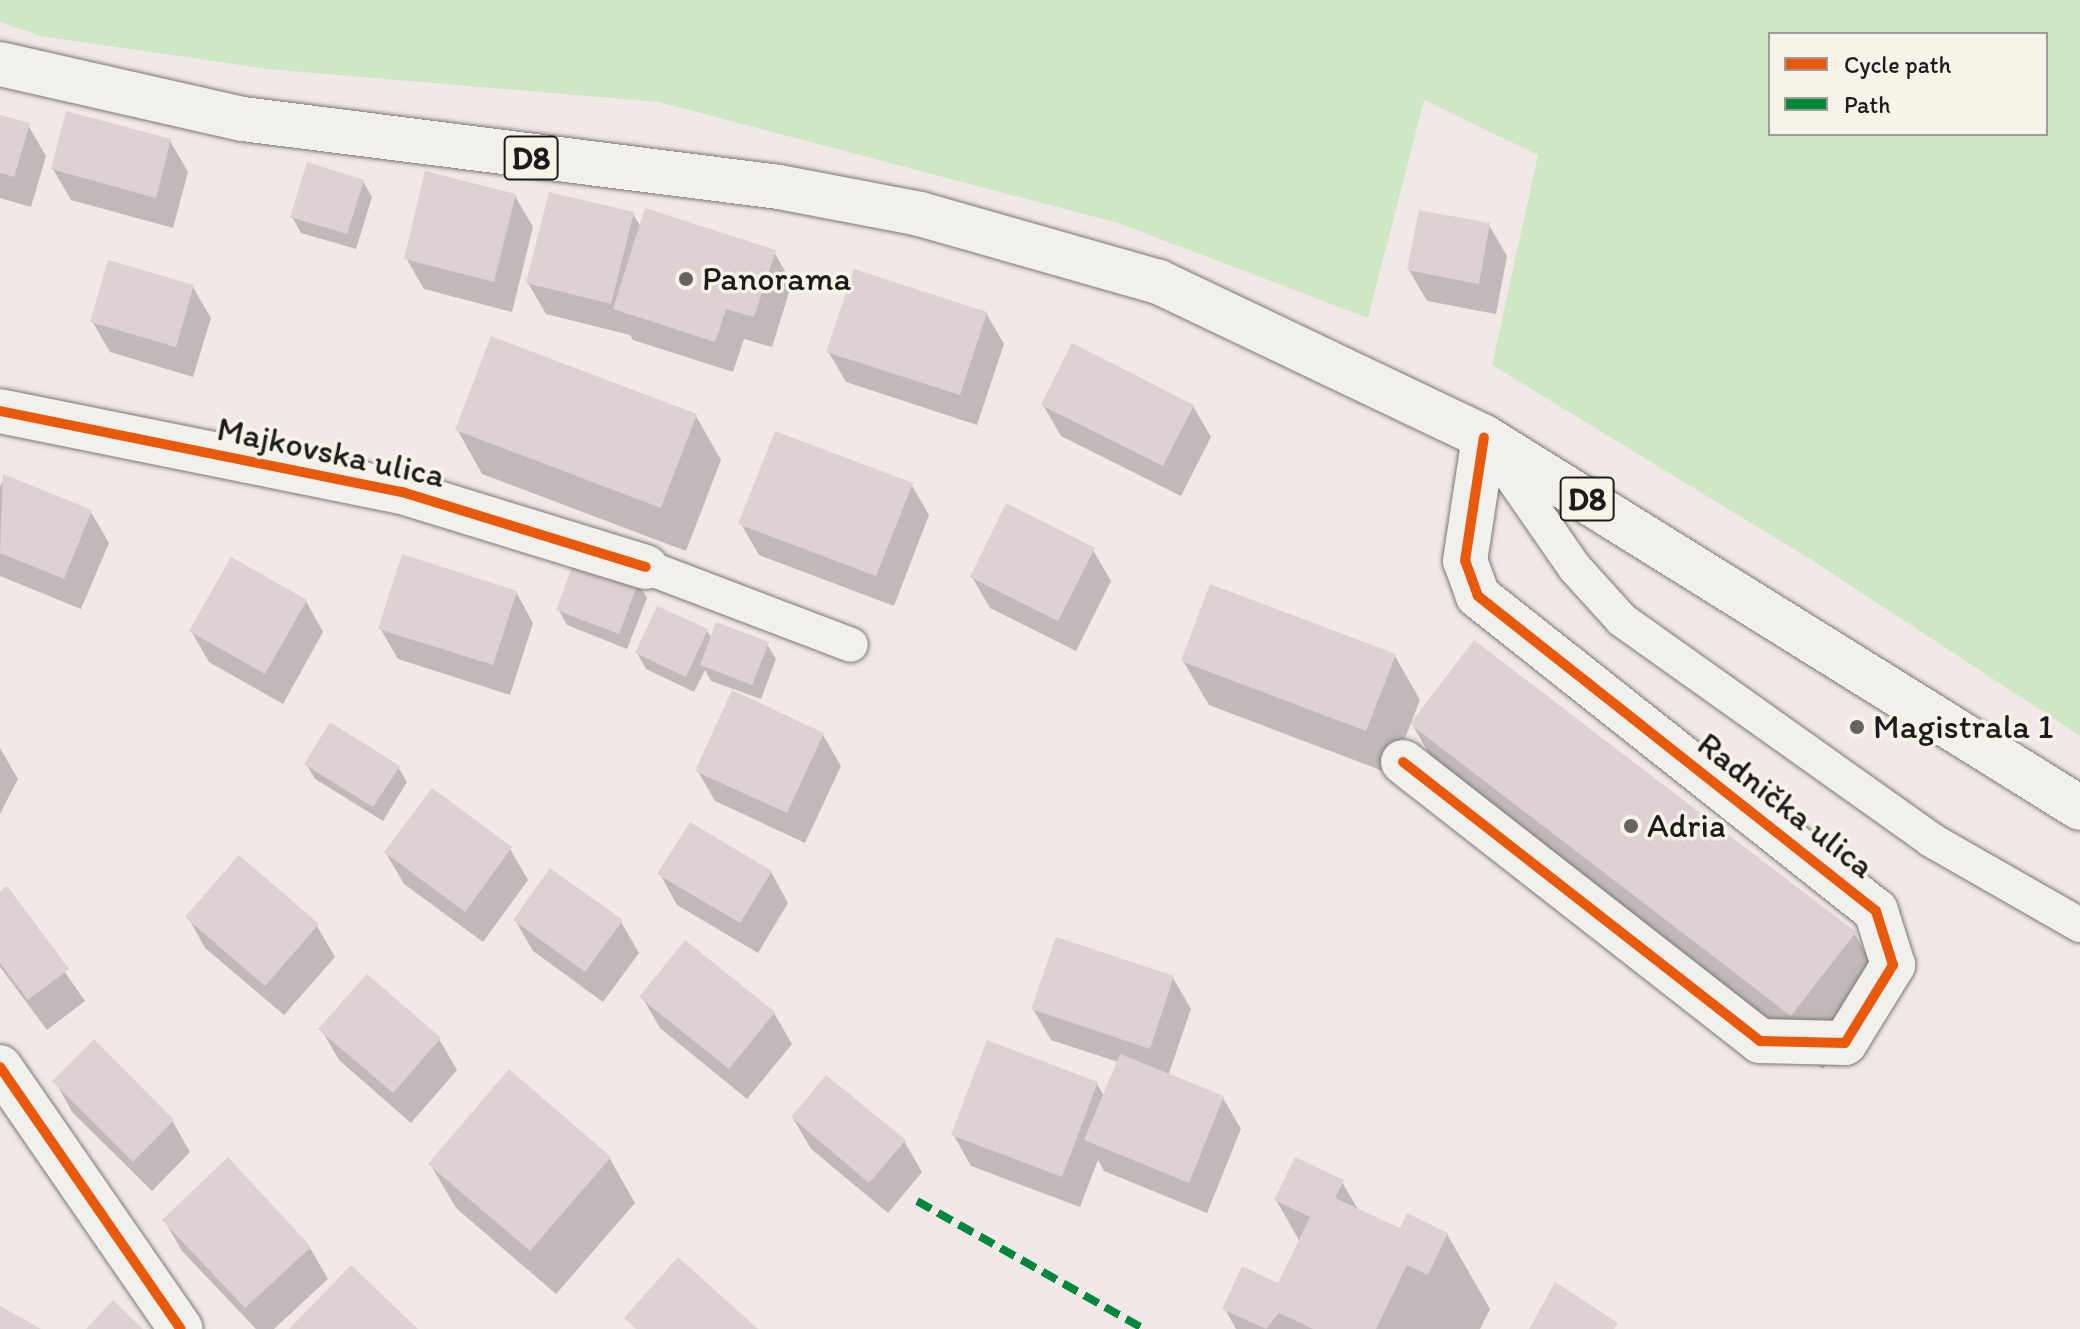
<!DOCTYPE html>
<meta charset="utf-8">
<style>
body{margin:0}
#map{position:relative;width:2080px;height:1329px;overflow:hidden;background:#f2e8e8;font-family:Itim,sans-serif}
div>[style]{position:absolute}
.green>*{inset:0;background:#cee7c5}
.shadow>*{inset:0;background:#0003}
.building>*{inset:0;background:#dfd0d4}
.roads{filter:drop-shadow(0 0 2px #7c7878) drop-shadow(0 0 2px #7c7878)}
.lane>*{height:34px;margin:-17px;padding:0 17px;transform-origin:17px;border-radius:17px;background:#f2f0ec}
.street>*{height:44px;margin:-22px;padding:0 22px;transform-origin:22px;border-radius:22px;background:#f2f0ec}
.primary>*{height:44px;margin:-22px;padding:0 22px;transform-origin:22px;border-radius:22px;background:#f2f0ec}
.quiet>*{height:8px;margin-top:-4px;transform-origin:0;background:repeating-linear-gradient(90deg,#00873e 0 16px,transparent 0 24px)}
.cycleway>*{height:10px;margin:-5px;padding:0 5px;transform-origin:5px;border-radius:5px;background:#e8590c}
.dots>*{width:22px;height:22px;translate:-50% -50%;box-sizing:border-box;border:4px solid #f7f3e8;border-radius:50%}
span{translate:-50% -50%;white-space:nowrap;text-align:center;line-height:1.15;-webkit-text-stroke:7px #f7f3e8;paint-order:stroke}
.shield-label span{padding:2px 6px;background:#f7f3e8;border:2px solid;border-radius:6px;-webkit-text-stroke-width:0}
.shield-label{font-size:32px;color:#1c1c1c;font-weight:700}
.poi-label{font-size:34px;color:#1c1c1c}
.left{translate:0 -50%;text-align:left}
.street-label{font-size:34px;color:#1c1c1c}
.legend{position:absolute;left:1768px;top:32px;width:280px;height:104px;box-sizing:border-box;background:#f7f3e8;border:2px solid #9f9d96;margin:0;padding:10px 14px;list-style:none;font-size:24px;color:#1c1c1c}
.legend li{display:flex;align-items:center;gap:16px;height:40px}
.legend b{width:40px;border:2px solid #9f9d96}
</style>
<div id="map">
<div class="green">
<i style="clip-path:polygon(evenodd,0 0,2080px 0,2080px 736px,1810px 559px,1492px 365px,1538px 155px,1424px 100px,1368px 318px,1118px 223px,659px 102px,268px 69px,41px 36px,0 22px,0 0,1770px 34px,2046px 34px,2046px 134px,1770px 134px,1770px 34px)"></i>
</div>
<div class="shadow">
<i style="clip-path:polygon(0 117px,28px 125px,46px 156px,31px 207px,0 198px)"></i>
<i style="clip-path:polygon(170px 141px,188px 172px,173px 228px,71px 200px,53px 169px)"></i>
<i style="clip-path:polygon(363px 181px,372px 197px,356px 249px,301px 233px,292px 217px)"></i>
<i style="clip-path:polygon(515px 196px,533px 227px,512px 312px,424px 289px,406px 258px)"></i>
<i style="clip-path:polygon(633px 214px,641px 227px,774px 252px,792px 283px,772px 347px,744px 339px,733px 372px,633px 340px,630px 335px,546px 314px,528px 283px)"></i>
<i style="clip-path:polygon(1489px 225px,1507px 256px,1496px 314px,1427px 301px,1409px 270px)"></i>
<i style="clip-path:polygon(193px 287px,211px 318px,193px 377px,110px 352px,92px 321px)"></i>
<i style="clip-path:polygon(986px 313px,1004px 344px,977px 425px,846px 382px,828px 351px)"></i>
<i style="clip-path:polygon(1043px 405px,1193px 406px,1211px 437px,1181px 496px,1061px 436px)"></i>
<i style="clip-path:polygon(696px 416px,721px 460px,686px 551px,482px 474px,457px 429px)"></i>
<i style="clip-path:polygon(5px 476px,91px 512px,109px 543px,81px 609px,0 576px,0 487px)"></i>
<i style="clip-path:polygon(911px 484px,929px 515px,894px 606px,759px 555px,741px 524px)"></i>
<i style="clip-path:polygon(1093px 550px,1111px 581px,1076px 651px,990px 608px,972px 577px)"></i>
<i style="clip-path:polygon(638px 583px,647px 598px,627px 649px,567px 625px,558px 609px)"></i>
<i style="clip-path:polygon(516px 592px,533px 623px,510px 695px,398px 659px,380px 628px)"></i>
<i style="clip-path:polygon(306px 601px,323px 632px,283px 704px,209px 662px,191px 631px)"></i>
<i style="clip-path:polygon(707px 631px,712px 639px,767px 644px,776px 659px,761px 699px,711px 681px,705px 670px,694px 692px,646px 669px,637px 653px)"></i>
<i style="clip-path:polygon(1395px 656px,1420px 700px,1391px 774px,1209px 705px,1183px 661px)"></i>
<i style="clip-path:polygon(1412px 724px,1854px 933px,1885px 987px,1823px 1069px,1443px 778px)"></i>
<i style="clip-path:polygon(823px 735px,841px 766px,805px 843px,715px 801px,697px 770px)"></i>
<i style="clip-path:polygon(0 748px,18px 779px,0 814px)"></i>
<i style="clip-path:polygon(306px 764px,398px 767px,407px 782px,383px 821px,315px 779px)"></i>
<i style="clip-path:polygon(510px 849px,528px 880px,483px 942px,404px 884px,386px 853px)"></i>
<i style="clip-path:polygon(771px 872px,788px 903px,758px 953px,677px 905px,660px 874px)"></i>
<i style="clip-path:polygon(7px 889px,85px 1001px,47px 1030px,0 967px,0 894px)"></i>
<i style="clip-path:polygon(188px 917px,317px 926px,335px 957px,284px 1015px,205px 948px)"></i>
<i style="clip-path:polygon(515px 920px,621px 922px,639px 953px,603px 1002px,533px 951px)"></i>
<i style="clip-path:polygon(1173px 978px,1191px 1009px,1168px 1076px,1223px 1098px,1241px 1129px,1207px 1213px,1104px 1171px,1098px 1160px,1080px 1207px,971px 1166px,953px 1134px,1097px 1084px,1104px 1096px,1118px 1062px,1051px 1040px,1033px 1009px)"></i>
<i style="clip-path:polygon(642px 997px,774px 1013px,792px 1044px,747px 1099px,660px 1028px)"></i>
<i style="clip-path:polygon(321px 1029px,439px 1039px,457px 1070px,411px 1123px,339px 1060px)"></i>
<i style="clip-path:polygon(94px 1042px,173px 1122px,190px 1152px,152px 1191px,72px 1112px,55px 1081px)"></i>
<i style="clip-path:polygon(509px 1071px,610px 1159px,635px 1203px,556px 1294px,456px 1208px,430px 1164px)"></i>
<i style="clip-path:polygon(793px 1118px,904px 1141px,922px 1172px,888px 1213px,811px 1149px)"></i>
<i style="clip-path:polygon(1342px 1182px,1359px 1211px,1401px 1231px,1447px 1234px,1490px 1309px,1480px 1329px,1236px 1329px,1225px 1309px,1279px 1285px,1300px 1242px,1276px 1200px)"></i>
<i style="clip-path:polygon(164px 1220px,310px 1248px,328px 1279px,274px 1329px,256px 1329px,182px 1251px)"></i>
</div>
<div class="building">
<i style="clip-path:polygon(66px 111px,171px 139px,156px 198px,51px 169px)"></i>
<i style="clip-path:polygon(0 115px,30px 123px,14px 177px,0 173px)"></i>
<i style="clip-path:polygon(307px 162px,364px 180px,347px 234px,290px 217px)"></i>
<i style="clip-path:polygon(425px 171px,516px 194px,494px 282px,404px 259px)"></i>
<i style="clip-path:polygon(549px 192px,634px 212px,611px 304px,526px 283px)"></i>
<i style="clip-path:polygon(645px 208px,776px 250px,754px 317px,726px 309px,715px 342px,613px 309px)"></i>
<i style="clip-path:polygon(1419px 210px,1490px 223px,1479px 284px,1407px 270px)"></i>
<i style="clip-path:polygon(108px 260px,194px 285px,176px 347px,90px 322px)"></i>
<i style="clip-path:polygon(854px 269px,987px 312px,960px 395px,826px 352px)"></i>
<i style="clip-path:polygon(491px 336px,697px 414px,661px 508px,455px 430px)"></i>
<i style="clip-path:polygon(1072px 343px,1194px 405px,1163px 466px,1041px 405px)"></i>
<i style="clip-path:polygon(775px 431px,913px 483px,876px 576px,738px 524px)"></i>
<i style="clip-path:polygon(3px 474px,92px 510px,64px 579px,0 553px)"></i>
<i style="clip-path:polygon(1006px 503px,1095px 548px,1058px 621px,970px 577px)"></i>
<i style="clip-path:polygon(402px 554px,517px 591px,493px 665px,378px 629px)"></i>
<i style="clip-path:polygon(231px 557px,307px 600px,265px 674px,189px 631px)"></i>
<i style="clip-path:polygon(576px 557px,639px 581px,619px 634px,556px 610px)"></i>
<i style="clip-path:polygon(1210px 584px,1396px 654px,1366px 731px,1181px 661px)"></i>
<i style="clip-path:polygon(657px 606px,708px 629px,686px 677px,635px 653px)"></i>
<i style="clip-path:polygon(716px 622px,769px 642px,752px 685px,700px 665px)"></i>
<i style="clip-path:polygon(1474px 640px,1856px 932px,1791px 1016px,1410px 724px)"></i>
<i style="clip-path:polygon(732px 690px,824px 733px,787px 813px,695px 771px)"></i>
<i style="clip-path:polygon(330px 722px,400px 766px,373px 807px,304px 764px)"></i>
<i style="clip-path:polygon(432px 788px,512px 847px,465px 912px,384px 852px)"></i>
<i style="clip-path:polygon(690px 822px,772px 871px,740px 923px,657px 874px)"></i>
<i style="clip-path:polygon(239px 855px,319px 924px,265px 986px,185px 917px)"></i>
<i style="clip-path:polygon(550px 868px,623px 920px,585px 972px,513px 920px)"></i>
<i style="clip-path:polygon(7px 886px,69px 969px,28px 1000px,0 963px,0 891px)"></i>
<i style="clip-path:polygon(1056px 937px,1174px 976px,1150px 1049px,1031px 1009px)"></i>
<i style="clip-path:polygon(685px 940px,775px 1012px,729px 1069px,639px 997px)"></i>
<i style="clip-path:polygon(367px 974px,441px 1038px,393px 1093px,318px 1029px)"></i>
<i style="clip-path:polygon(94px 1039px,174px 1120px,133px 1162px,52px 1081px)"></i>
<i style="clip-path:polygon(987px 1040px,1098px 1082px,1062px 1177px,951px 1135px)"></i>
<i style="clip-path:polygon(1120px 1054px,1224px 1096px,1189px 1183px,1084px 1140px)"></i>
<i style="clip-path:polygon(509px 1069px,611px 1157px,530px 1251px,428px 1164px)"></i>
<i style="clip-path:polygon(826px 1075px,906px 1140px,869px 1183px,791px 1117px)"></i>
<i style="clip-path:polygon(228px 1157px,311px 1247px,245px 1308px,162px 1220px)"></i>
<i style="clip-path:polygon(1295px 1157px,1344px 1180px,1335px 1198px,1400px 1228px,1407px 1213px,1448px 1233px,1428px 1275px,1407px 1265px,1376px 1329px,1313px 1329px,1279px 1313px,1266px 1329px,1222px 1309px,1242px 1266px,1278px 1283px,1310px 1217px,1274px 1200px)"></i>
<i style="clip-path:polygon(678px 1257px,758px 1329px,636px 1329px,624px 1318px)"></i>
<i style="clip-path:polygon(351px 1265px,418px 1329px,289px 1329px)"></i>
<i style="clip-path:polygon(1555px 1282px,1618px 1323px,1614px 1329px,1529px 1329px)"></i>
<i style="clip-path:polygon(113px 1300px,143px 1329px,86px 1329px)"></i>
<i style="clip-path:polygon(0 1306px,41px 1329px,0 1329px)"></i>
</div>
<div class="roads">
<div class="lane">
<i style="left:1489px;top:444px;width:151px;rotate:55.3deg"></i>
<i style="left:1575px;top:568px;width:70px;rotate:47.9deg"></i>
<i style="left:1622px;top:620px;width:379px;rotate:35.4deg"></i>
<i style="left:1931px;top:840px;width:172px;rotate:29.7deg"></i>
<i style="left:646px;top:567px;width:219px;rotate:20.8deg"></i>
</div>
<div class="street">
<i style="left:0;top:411px;width:410px;rotate:11.4deg"></i>
<i style="left:402px;top:492px;width:255px;rotate:17.1deg"></i>
<i style="left:1403px;top:762px;width:453px;rotate:38deg"></i>
<i style="left:1760px;top:1041px;width:85px;rotate:1.3deg"></i>
<i style="left:1845px;top:1043px;width:92px;rotate:-58.4deg"></i>
<i style="left:1893px;top:965px;width:57px;rotate:-107.5deg"></i>
<i style="left:1876px;top:911px;width:508px;rotate:-141.64deg"></i>
<i style="left:1478px;top:596px;width:37px;rotate:-110deg"></i>
<i style="left:1465px;top:561px;width:125px;rotate:-81.3deg"></i>
<i style="left:0;top:1067px;width:318px;rotate:55.4deg"></i>
</div>
<div class="primary">
<i style="left:0;top:64px;width:249px;rotate:12.8deg"></i>
<i style="left:243px;top:119px;width:540px;rotate:7.23deg"></i>
<i style="left:779px;top:187px;width:144px;rotate:10.8deg"></i>
<i style="left:920px;top:214px;width:248px;rotate:15.9deg"></i>
<i style="left:1159px;top:282px;width:360px;rotate:25.5deg"></i>
<i style="left:1484px;top:437px;width:702px;rotate:31.9deg"></i>
</div>
</div>
<div class="quiet">
<i style="left:917px;top:1201px;width:261px;rotate:29.4deg"></i>
</div>
<div class="cycleway">
<i style="left:0;top:411px;width:410px;rotate:11.4deg"></i>
<i style="left:402px;top:492px;width:255px;rotate:17.1deg"></i>
<i style="left:1403px;top:762px;width:453px;rotate:38deg"></i>
<i style="left:1760px;top:1041px;width:85px;rotate:1.3deg"></i>
<i style="left:1845px;top:1043px;width:92px;rotate:-58.4deg"></i>
<i style="left:1893px;top:965px;width:57px;rotate:-107.5deg"></i>
<i style="left:1876px;top:911px;width:508px;rotate:-141.64deg"></i>
<i style="left:1478px;top:596px;width:37px;rotate:-110deg"></i>
<i style="left:1465px;top:561px;width:125px;rotate:-81.3deg"></i>
<i style="left:0;top:1067px;width:318px;rotate:55.4deg"></i>
</div>
<div class="dots">
<i style="left:686px;top:279px;background:#676363"></i>
<i style="left:1857px;top:727px;background:#676363"></i>
<i style="left:1631px;top:826px;background:#676363"></i>
</div>
<div class="shield-label">
<span style="left:531px;top:158px">D8</span>
<span style="left:1587px;top:499px">D8</span>
</div>
<div class="poi-label">
<span class="left" style="left:702px;top:279px">Panorama</span>
<span class="left" style="left:1873px;top:727px">Magistrala 1</span>
<span class="left" style="left:1647px;top:826px">Adria</span>
</div>
<div class="street-label">
<span style="left:331px;top:452px;rotate:12deg">Majkovska ulica</span>
<span style="left:1786px;top:805px;rotate:38deg">Radnička ulica</span>
</div>
<ul class="legend">
<li><b style="height:10px;background:#e8590c"></b>Cycle path</li>
<li><b style="height:10px;background:#00873e"></b>Path</li>
</ul>
</div>
